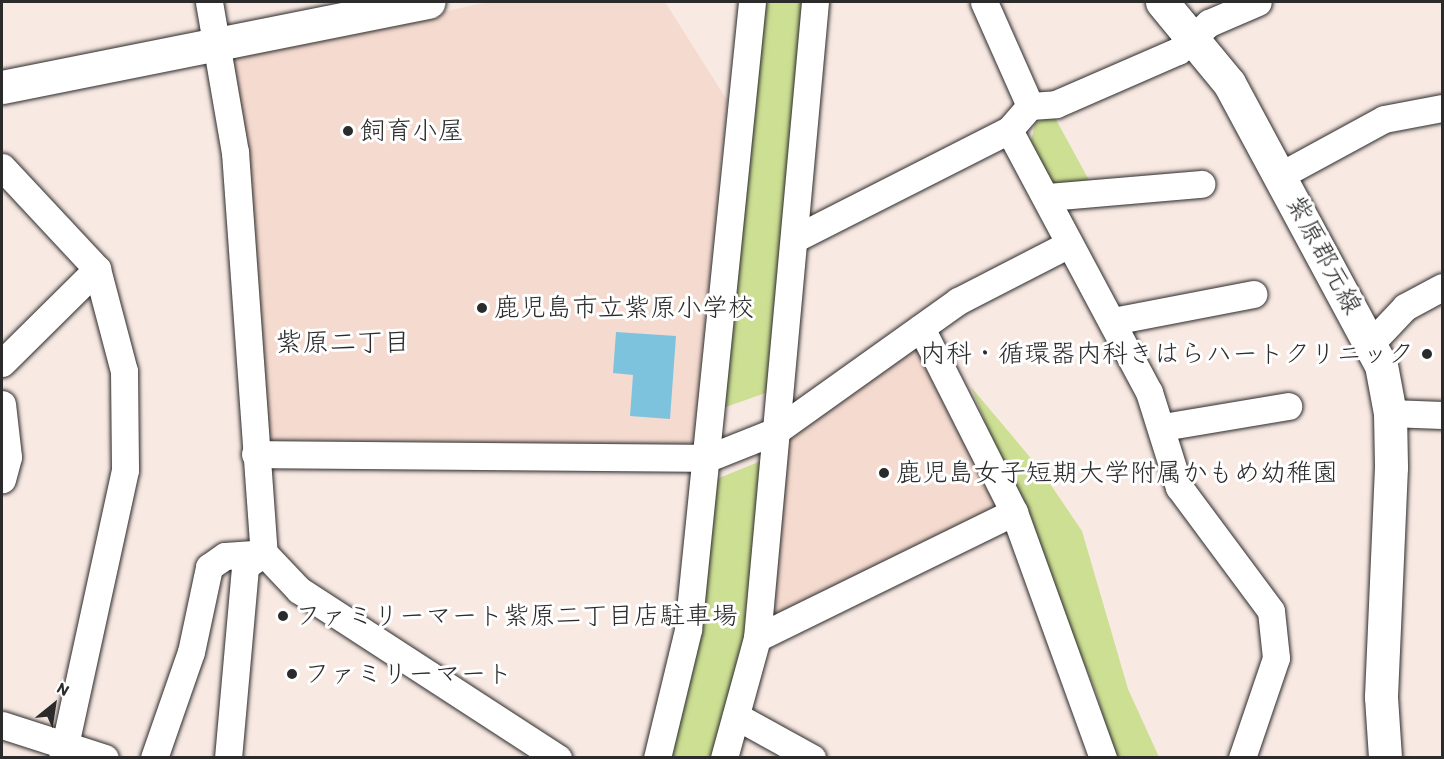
<!DOCTYPE html>
<meta charset="utf-8">
<style>
body{margin:0}
#map{position:relative;width:1444px;height:759px;overflow:hidden;background:#f9e9e3;font-family:Itim,"Klee One",sans-serif}
div>[style]{position:absolute}
.built>*{inset:0;background:#f5dacf}
.green>*{inset:0;background:#cddf93}
.water>*{inset:0;background:#7ec3de}
.roads{filter:drop-shadow(0 0 2px #2b2b2b) drop-shadow(0 0 2px #2b2b2b)}
.minor>*{height:27px;margin:-13.5px;padding:0 13.5px;transform-origin:13.5px;border-radius:13.5px;background:#fff}
.tertiary>*{height:33px;margin:-16.5px;padding:0 16.5px;transform-origin:16.5px;border-radius:16.5px;background:#fff}
.dots>*{width:16px;height:16px;translate:-50% -50%;box-sizing:border-box;border:3px solid #fff;border-radius:50%}
span{translate:-50% -50%;white-space:nowrap;text-align:center;line-height:1.15;-webkit-text-stroke:6px #fff;paint-order:stroke}
.poi-label{font-size:26px;color:#2b2b2b}
.left{translate:0 -50%;text-align:left}
.right{translate:-100% -50%;text-align:right}
.street-label{font-size:26px;color:#2b2b2b}
.neighbourhood-label{font-size:27px;color:#2b2b2b}
.frame{position:absolute;inset:0;border:3px solid #2b2b2b;pointer-events:none}
.north{position:absolute;left:24px;top:675px;width:60px;height:60px;-webkit-text-stroke:4px #fff;paint-order:stroke;rotate:30deg;font-size:16px;font-weight:700;line-height:24px;text-align:center;color:#2b2b2b}
.north::after{content:'';display:block;margin:auto;width:21px;height:27px;background:#2b2b2b;clip-path:polygon(50% 0,100% 100%,50% 72%,0 100%)}
</style>
<div id="map">
<div class="built">
<i style="clip-path:polygon(488px 2px,665px 2px,727px 100px,694px 438px,683px 450px,276px 447px,266px 433px,228px 59px)"></i>
<i style="clip-path:polygon(913px 343px,922px 346px,1002px 501px,997px 513px,777px 620px,769px 616px,782px 445px,792px 426px)"></i>
</div>
<div class="green">
<i style="clip-path:polygon(762px 2px,806px 2px,771px 391px,723px 408px)"></i>
<i style="clip-path:polygon(1053px 114px,1090px 182px,1052px 185px,1031px 141px,1035px 124px)"></i>
<i style="clip-path:polygon(971px 387px,1040px 469px,1082px 531px,1128px 689px,1159px 757px,1115px 757px,1096px 692px)"></i>
<i style="clip-path:polygon(766px 459px,750px 623px,715px 757px,663px 758px,714px 480px)"></i>
</div>
<div class="water">
<i style="clip-path:polygon(616px 332px,676px 336px,670px 419px,630px 416px,633px 375px,613px 373px)"></i>
</div>
<div class="roads">
<div class="minor">
<i style="left:209px;top:2px;width:152px;rotate:80.2deg"></i>
<i style="left:235px;top:152px;width:402px;rotate:85.9deg"></i>
<i style="left:264px;top:553px;width:51px;rotate:46.6deg"></i>
<i style="left:299px;top:590px;width:309px;rotate:33deg"></i>
<i style="left:984px;top:2px;width:114px;rotate:66.1deg"></i>
<i style="left:1009px;top:130px;width:297px;rotate:61.9deg"></i>
<i style="left:1149px;top:392px;width:100px;rotate:72.5deg"></i>
<i style="left:1179px;top:487px;width:154px;rotate:53.4deg"></i>
<i style="left:1271px;top:611px;width:47px;rotate:83.9deg"></i>
<i style="left:1276px;top:658px;width:106px;rotate:108.8deg"></i>
<i style="left:2px;top:167px;width:139px;rotate:47deg"></i>
<i style="left:97px;top:269px;width:106px;rotate:75.2deg"></i>
<i style="left:124px;top:371px;width:99px;rotate:89.4deg"></i>
<i style="left:125px;top:470px;width:295px;rotate:102.3deg"></i>
<i style="left:1281px;top:175px;width:117px;rotate:-28.5deg"></i>
<i style="left:1384px;top:119px;width:59px;rotate:-10.7deg"></i>
<i style="left:1048px;top:197px;width:154px;rotate:-4.9deg"></i>
<i style="left:796px;top:238px;width:239px;rotate:-26.9deg"></i>
<i style="left:1009px;top:130px;width:32px;rotate:-49deg"></i>
<i style="left:1030px;top:106px;width:26px;rotate:-4deg"></i>
<i style="left:1056px;top:104px;width:133px;rotate:-23.5deg"></i>
<i style="left:1178px;top:51px;width:42px;rotate:-42.1deg"></i>
<i style="left:1209px;top:23px;width:53px;rotate:-23.2deg"></i>
<i style="left:1113px;top:321px;width:143px;rotate:-10.9deg"></i>
<i style="left:921px;top:328px;width:206px;rotate:63.2deg"></i>
<i style="left:1014px;top:512px;width:262px;rotate:70.1deg"></i>
<i style="left:1371px;top:343px;width:50px;rotate:-46.6deg"></i>
<i style="left:1405px;top:307px;width:42px;rotate:-28.4deg"></i>
<i style="left:2px;top:363px;width:134px;rotate:-44.7deg"></i>
<i style="left:2px;top:404px;width:53px;rotate:83.5deg"></i>
<i style="left:8px;top:457px;width:23px;rotate:105deg"></i>
<i style="left:1390px;top:413px;width:52px;rotate:2.2deg"></i>
<i style="left:1163px;top:427px;width:127px;rotate:-9.5deg"></i>
<i style="left:255px;top:454px;width:453px;rotate:0.5deg"></i>
<i style="left:708px;top:458px;width:73px;rotate:-21.7deg"></i>
<i style="left:776px;top:431px;width:224px;rotate:-35.5deg"></i>
<i style="left:958px;top:301px;width:125px;rotate:-27.2deg"></i>
<i style="left:757px;top:638px;width:286px;rotate:-26.1deg"></i>
<i style="left:736px;top:716px;width:87px;rotate:28.9deg"></i>
<i style="left:2px;top:725px;width:108px;rotate:17.8deg"></i>
<i style="left:154px;top:758px;width:112px;rotate:-70.8deg"></i>
<i style="left:191px;top:652px;width:87px;rotate:-78deg"></i>
<i style="left:209px;top:567px;width:19px;rotate:-35deg"></i>
<i style="left:225px;top:556px;width:39px;rotate:-4deg"></i>
<i style="left:228px;top:758px;width:193px;rotate:-84.9deg"></i>
<i style="left:245px;top:566px;width:23px;rotate:-34deg"></i>
<i style="left:657px;top:758px;width:132px;rotate:-76.4deg"></i>
<i style="left:688px;top:630px;width:631px;rotate:-84.18deg"></i>
<i style="left:724px;top:758px;width:124px;rotate:-74.6deg"></i>
<i style="left:757px;top:638px;width:639px;rotate:-84.79deg"></i>
</div>
<div class="tertiary">
<i style="left:1162px;top:2px;width:105px;rotate:50.4deg"></i>
<i style="left:1229px;top:83px;width:320px;rotate:61.7deg"></i>
<i style="left:1381px;top:365px;width:49px;rotate:79.4deg"></i>
<i style="left:1390px;top:413px;width:54px;rotate:88.9deg"></i>
<i style="left:1391px;top:467px;width:230px;rotate:92.5deg"></i>
<i style="left:1381px;top:697px;width:61px;rotate:86.2deg"></i>
<i style="left:2px;top:87px;width:435px;rotate:-11.3deg"></i>
</div>
</div>
<div class="dots">
<i style="left:348px;top:131px;background:#2b2b2b"></i>
<i style="left:482px;top:308px;background:#2b2b2b"></i>
<i style="left:1427px;top:354px;background:#2b2b2b"></i>
<i style="left:884px;top:473px;background:#2b2b2b"></i>
<i style="left:283px;top:616px;background:#2b2b2b"></i>
<i style="left:292px;top:674px;background:#2b2b2b"></i>
</div>
<div class="poi-label">
<span class="left" style="left:360px;top:131px">飼育小屋</span>
<span class="left" style="left:494px;top:308px">鹿児島市立紫原小学校</span>
<span class="right" style="left:1414px;top:354px">内科・循環器内科きはらハートクリニック</span>
<span class="left" style="left:896px;top:473px">鹿児島女子短期大学附属かもめ幼稚園</span>
<span class="left" style="left:295px;top:616px">ファミリーマート紫原二丁目店駐車場</span>
<span class="left" style="left:304px;top:674px">ファミリーマート</span>
</div>
<div class="street-label">
<span style="left:1324px;top:255px;rotate:62deg">紫原郡元線</span>
</div>
<div class="neighbourhood-label">
<span style="left:343px;top:342px">紫原二丁目</span>
</div>
<div class="frame"></div>
<div class="north">N</div>
</div>
